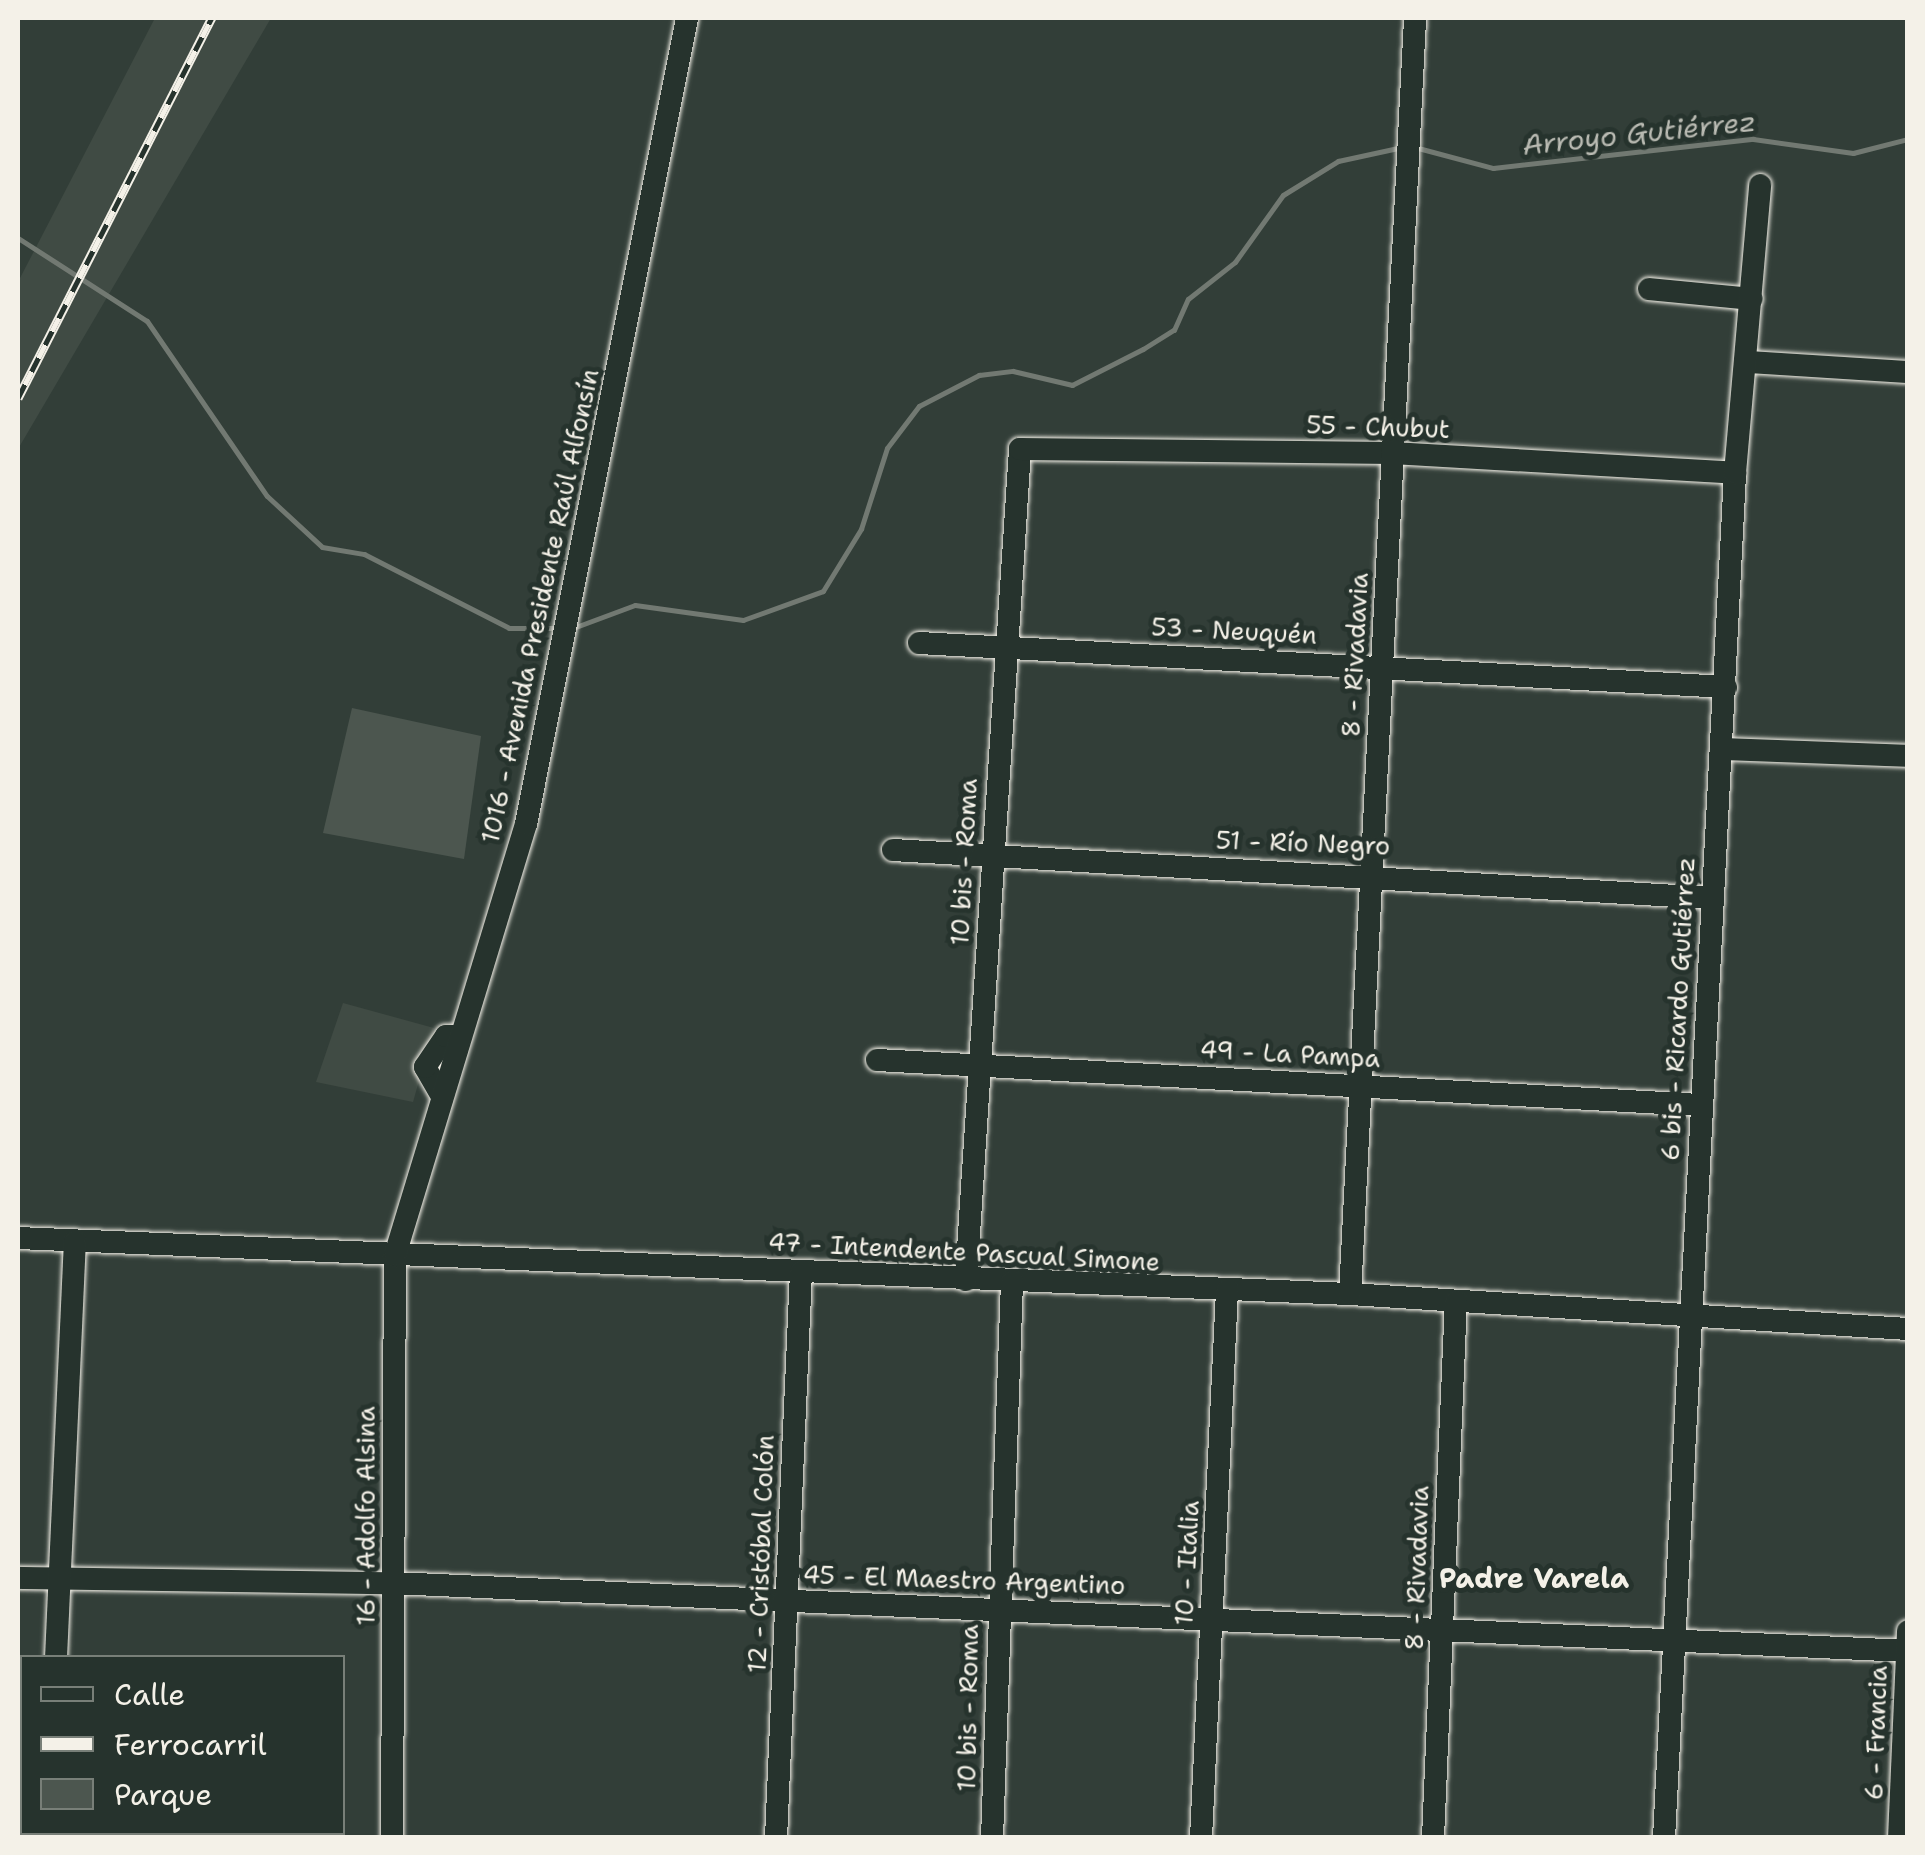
<!DOCTYPE html>
<meta charset="utf-8">
<style>
body{margin:0}
#map{position:relative;width:1925px;height:1855px;overflow:hidden;background:#323e38;font-family:"Shantell Sans",sans-serif}
div>[style]{position:absolute}
.built>*{inset:0;background:#404b44}
.green>*{inset:0;background:#4c564f}
.stream>*{height:5px;margin:-2.5px;padding:0 2.5px;transform-origin:2.5px;border-radius:2.5px;background:#727972}
.roads{filter:drop-shadow(0 0 2px #f4f1e8) drop-shadow(0 0 2px #f4f1e8)}
.minor>*{height:22px;margin:-11px;padding:0 11px;transform-origin:11px;border-radius:11px;background:#26332d}
.rail>*{height:9px;margin-top:-4.5px;transform-origin:0;background:repeating-linear-gradient(90deg,#26332d 0 15px,#f4f1e8 0 30px);box-sizing:border-box;border-block:2px solid #f4f1e8}
span{translate:-50% -50%;white-space:nowrap;text-align:center;line-height:1.15;-webkit-text-stroke:10px #26332d;paint-order:stroke}
.street-label{font-size:25px;color:#f4f1e8}
.water-label{font-size:28px;color:#babbb3;font-style:italic}
.neighbourhood-label{font-size:28px;color:#f4f1e8;font-weight:700}
.frame{position:absolute;inset:0;border:20px solid #f4f1e8;pointer-events:none}
.legend{position:absolute;left:20px;top:1655px;width:325px;height:180px;box-sizing:border-box;background:#26332d;border:2px solid #787f78;margin:0;padding:12px 18px;list-style:none;font-size:30px;color:#f4f1e8}
.legend li{display:flex;align-items:center;gap:20px;height:50px}
.legend b{width:50px;border:2px solid #787f78}
</style>
<div id="map">
<div class="built">
<i style="clip-path:polygon(155px 18px,271px 18px,18px 449px,18px 282px)"></i>
<i style="clip-path:polygon(343px 1003px,434px 1028px,413px 1102px,316px 1082px)"></i>
</div>
<div class="green">
<i style="clip-path:polygon(352px 708px,481px 736px,464px 859px,323px 833px)"></i>
</div>
<div class="stream">
<i style="left:1418px;top:148px;width:78px;rotate:14.9deg"></i>
<i style="left:1493px;top:168px;width:262px;rotate:-6.4deg"></i>
<i style="left:1753px;top:139px;width:101px;rotate:8deg"></i>
<i style="left:1853px;top:153px;width:57px;rotate:-14.3deg"></i>
<i style="left:18px;top:238px;width:153px;rotate:32.8deg"></i>
<i style="left:147px;top:321px;width:212px;rotate:55.6deg"></i>
<i style="left:267px;top:496px;width:75px;rotate:42.8deg"></i>
<i style="left:322px;top:547px;width:43px;rotate:9.5deg"></i>
<i style="left:364px;top:554px;width:163px;rotate:27deg"></i>
<i style="left:509px;top:628px;width:48px"></i>
<i style="left:573px;top:628px;width:66px;rotate:-20.4deg"></i>
<i style="left:635px;top:605px;width:109px;rotate:7.9deg"></i>
<i style="left:743px;top:620px;width:85px;rotate:-19.9deg"></i>
<i style="left:823px;top:591px;width:73px;rotate:-58.5deg"></i>
<i style="left:861px;top:529px;width:85px;rotate:-72.2deg"></i>
<i style="left:887px;top:448px;width:53px;rotate:-52.7deg"></i>
<i style="left:919px;top:406px;width:68px;rotate:-27.3deg"></i>
<i style="left:979px;top:375px;width:34px;rotate:-7deg"></i>
<i style="left:1013px;top:371px;width:61px;rotate:13.3deg"></i>
<i style="left:1072px;top:385px;width:80px;rotate:-26.9deg"></i>
<i style="left:1143px;top:349px;width:36px;rotate:-32deg"></i>
<i style="left:1174px;top:330px;width:34px;rotate:-66deg"></i>
<i style="left:1188px;top:299px;width:60px;rotate:-38.2deg"></i>
<i style="left:1235px;top:262px;width:82px;rotate:-54.4deg"></i>
<i style="left:1283px;top:195px;width:65px;rotate:-31.7deg"></i>
<i style="left:1338px;top:161px;width:66px;rotate:-12.3deg"></i>
</div>
<div class="roads">
<div class="minor">
<i style="left:1649px;top:289px;width:103px;rotate:5.5deg"></i>
<i style="left:1748px;top:362px;width:160px;rotate:3.6deg"></i>
<i style="left:919px;top:643px;width:808px;rotate:3.12deg"></i>
<i style="left:1721px;top:749px;width:187px;rotate:2.1deg"></i>
<i style="left:893px;top:850px;width:819px;rotate:3.36deg"></i>
<i style="left:877px;top:1060px;width:825px;rotate:3.13deg"></i>
<i style="left:440px;top:1093px;width:30px;rotate:-120deg"></i>
<i style="left:425px;top:1067px;width:37px;rotate:-56deg"></i>
<i style="left:446px;top:1036px;width:12px"></i>
<i style="left:18px;top:1238px;width:1333px;rotate:2.41deg"></i>
<i style="left:1350px;top:1294px;width:559px;rotate:3.59deg"></i>
<i style="left:966px;top:1280px;width:833px;rotate:-86.28deg"></i>
<i style="left:1020px;top:449px;width:372px;rotate:0.6deg"></i>
<i style="left:1392px;top:453px;width:344px;rotate:3.3deg"></i>
<i style="left:1350px;top:1294px;width:1278px;rotate:-87.08deg"></i>
<i style="left:18px;top:1578px;width:375px;rotate:0.8deg"></i>
<i style="left:393px;top:1583px;width:1517px;rotate:2.57deg"></i>
<i style="left:56px;top:1658px;width:417px;rotate:-87.4deg"></i>
<i style="left:48px;top:1838px;width:6px;rotate:-90deg"></i>
<i style="left:392px;top:1838px;width:583px;rotate:-89.71deg"></i>
<i style="left:395px;top:1255px;width:450px;rotate:-73.1deg"></i>
<i style="left:526px;top:824px;width:822px;rotate:-78.7deg"></i>
<i style="left:776px;top:1838px;width:567px;rotate:-87.47deg"></i>
<i style="left:992px;top:1838px;width:557px;rotate:-87.94deg"></i>
<i style="left:1201px;top:1838px;width:548px;rotate:-87.28deg"></i>
<i style="left:1433px;top:1838px;width:537px;rotate:-87.55deg"></i>
<i style="left:1664px;top:1838px;width:1367px;rotate:-87.02deg"></i>
<i style="left:1735px;top:473px;width:289px;rotate:-85deg"></i>
<i style="left:1899px;top:1838px;width:207px;rotate:-87.5deg"></i>
</div>
</div>
<div class="rail">
<i style="left:18px;top:398px;width:427px;rotate:-63deg"></i>
</div>
<div class="street-label">
<span style="left:1378px;top:427px;rotate:2deg">55 - Chubut</span>
<span style="left:540px;top:606px;rotate:-78deg">1016 - Avenida Presidente Raúl Alfonsín</span>
<span style="left:1234px;top:631px;rotate:3deg">53 - Neuquén</span>
<span style="left:1355px;top:655px;rotate:-87deg">8 - Rivadavia</span>
<span style="left:1303px;top:843px;rotate:2deg">51 - Río Negro</span>
<span style="left:964px;top:862px;rotate:-87deg">10 bis - Roma</span>
<span style="left:1678px;top:1009px;rotate:-87deg">6 bis - Ricardo Gutiérrez</span>
<span style="left:1290px;top:1054px;rotate:3deg">49 - La Pampa</span>
<span style="left:964px;top:1252px;rotate:3deg">47 - Intendente Pascual Simone</span>
<span style="left:366px;top:1516px;rotate:-90deg">16 - Adolfo Alsina</span>
<span style="left:761px;top:1554px;rotate:-88deg">12 - Cristóbal Colón</span>
<span style="left:1187px;top:1563px;rotate:-87deg">10 - Italia</span>
<span style="left:1417px;top:1568px;rotate:-88deg">8 - Rivadavia</span>
<span style="left:964px;top:1580px;rotate:2deg">45 - El Maestro Argentino</span>
<span style="left:968px;top:1708px;rotate:-89deg">10 bis - Roma</span>
<span style="left:1876px;top:1733px;rotate:-88deg">6 - Francia</span>
</div>
<div class="water-label">
<span style="left:1639px;top:133px;rotate:-6deg">Arroyo Gutiérrez</span>
</div>
<div class="neighbourhood-label">
<span style="left:1534px;top:1578px">Padre Varela</span>
</div>
<div class="frame"></div>
<ul class="legend">
<li><b style="height:12px;background:#26332d"></b>Calle</li>
<li><b style="height:12px;background:#f4f1e8"></b>Ferrocarril</li>
<li><b style="height:28px;background:#4c564f"></b>Parque</li>
</ul>
</div>
